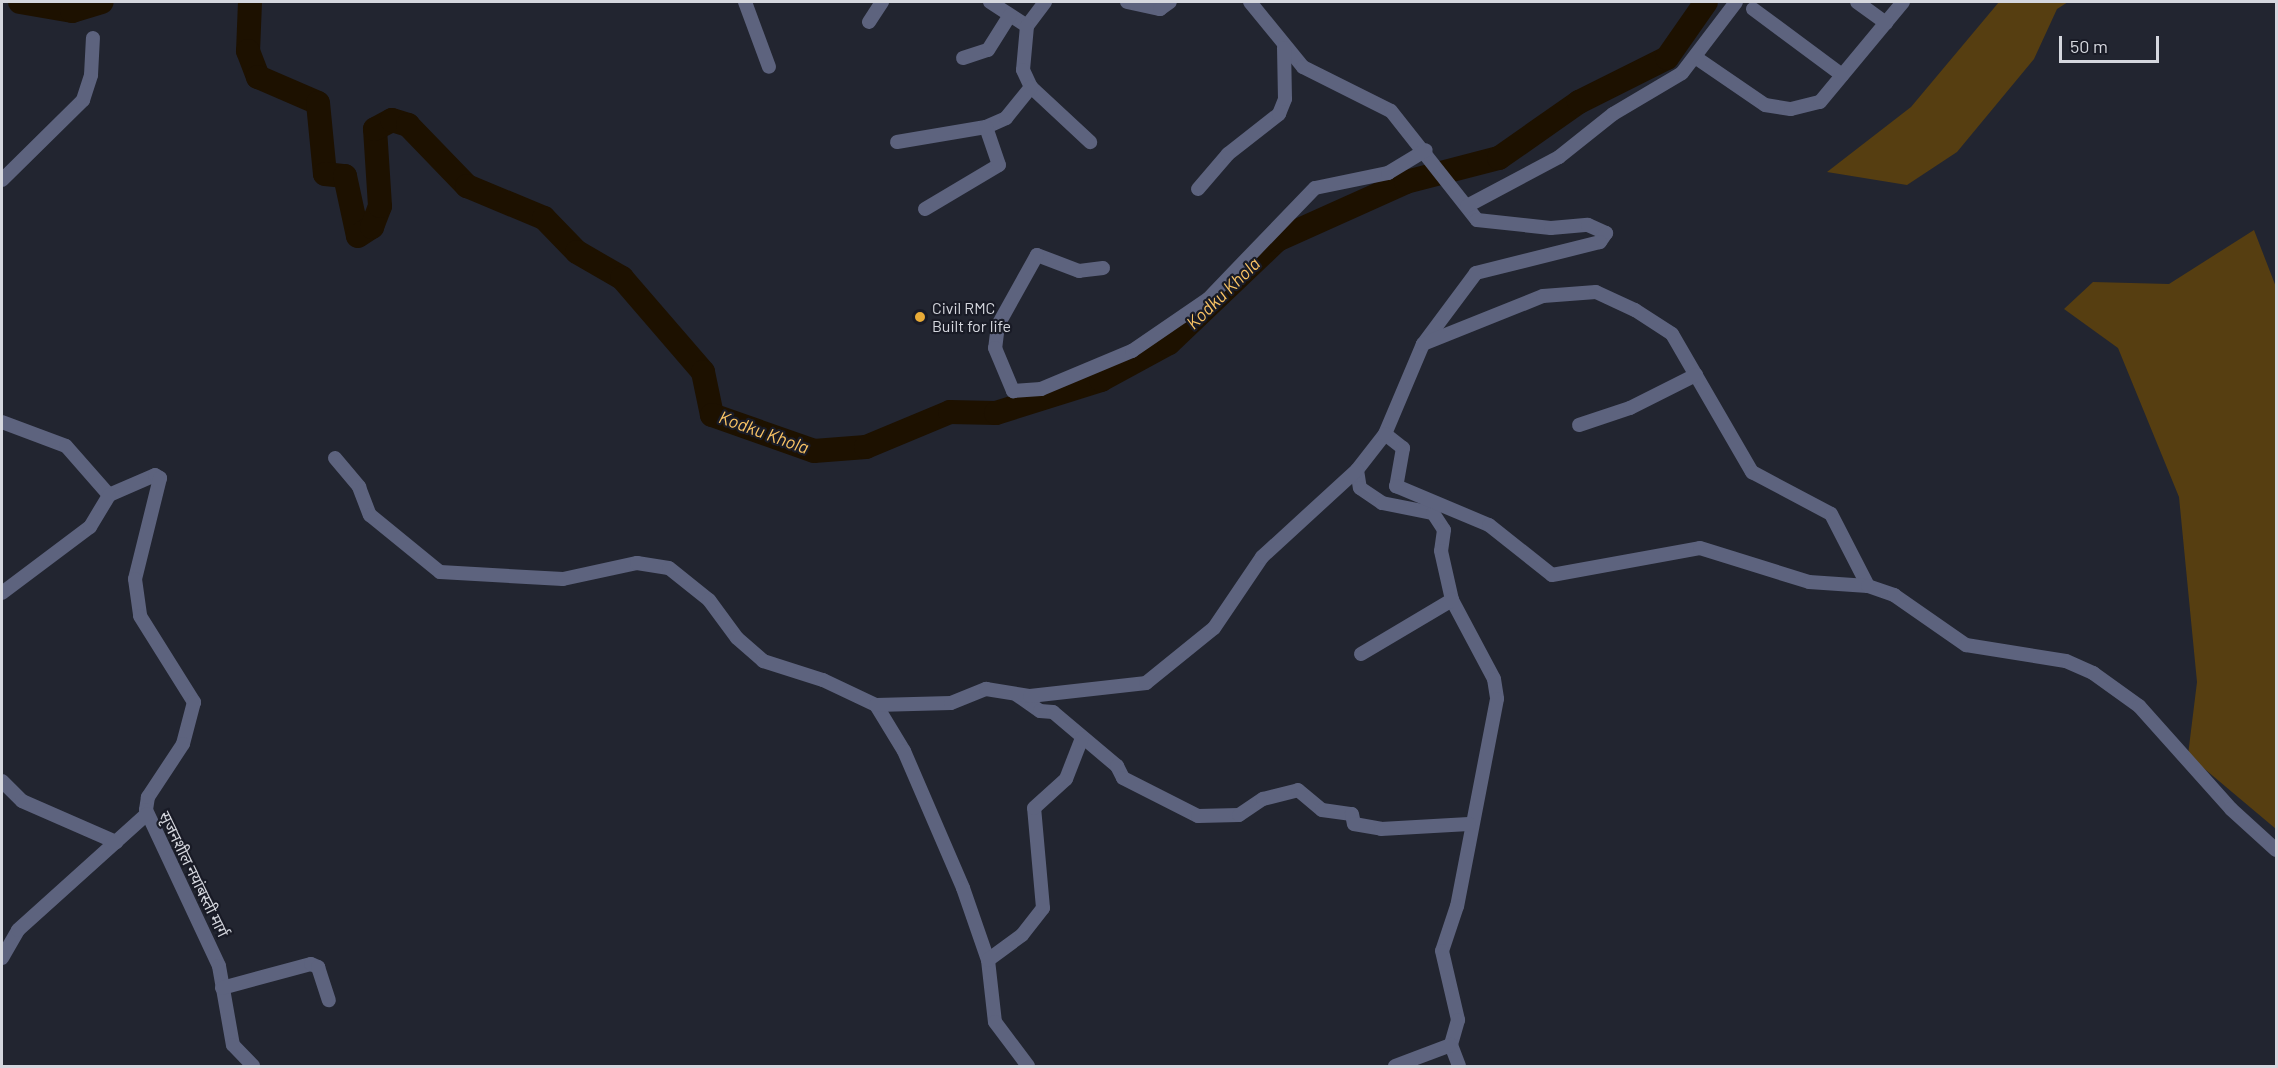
<!DOCTYPE html>
<meta charset="utf-8">
<style>
body{margin:0}
#map{position:relative;width:2278px;height:1068px;overflow:hidden;background:#222530;font-family:Barlow,"Noto Sans Devanagari",sans-serif}
div>[style]{position:absolute}
.green>*{inset:0;background:#563e11}
.river>*{height:24px;margin:-12px;padding:0 12px;transform-origin:12px;border-radius:12px;background:#1d1100}
.minor>*{height:14px;margin:-7px;padding:0 7px;transform-origin:7px;border-radius:7px;background:#5d637e}
.dots>*{width:16px;height:16px;translate:-50% -50%;box-sizing:border-box;border:3px solid #191b26;border-radius:50%}
span{translate:-50% -50%;white-space:nowrap;text-align:center;line-height:1.15;-webkit-text-stroke:4.5px #191b26;paint-order:stroke}
.poi-label{font-size:16px;color:#d5d7de}
.left{translate:0 -50%;text-align:left}
.street-label{font-size:16px;color:#d5d7de}
.water-label{font-size:18px;color:#fac465;font-style:italic}
.frame{position:absolute;inset:0;border:3px solid #d5d7de;pointer-events:none}
.scale{position:absolute;left:2059px;top:36px;width:100px;height:27px;box-sizing:border-box;border:3px solid #d5d7de;border-top:0;padding-left:8px;font-size:18px;line-height:21px;white-space:nowrap;color:#d5d7de;-webkit-text-stroke:4px #191b26;paint-order:stroke}
</style>
<div id="map">
<div class="green">
<i style="clip-path:polygon(1999px 2px,2068px 2px,2057px 9px,2034px 59px,1957px 152px,1907px 185px,1827px 172px,1911px 107px)"></i>
<i style="clip-path:polygon(2254px 230px,2276px 287px,2276px 829px,2188px 755px,2197px 682px,2179px 497px,2118px 348px,2064px 309px,2093px 282px,2169px 284px)"></i>
</div>
<div class="river">
<i style="left:20px;top:2px;width:53px;rotate:9.8deg"></i>
<i style="left:72px;top:11px;width:31px;rotate:-17deg"></i>
<i style="left:250px;top:2px;width:49px;rotate:92.3deg"></i>
<i style="left:248px;top:51px;width:28px;rotate:69deg"></i>
<i style="left:258px;top:77px;width:65px;rotate:23.4deg"></i>
<i style="left:318px;top:103px;width:71px;rotate:84.4deg"></i>
<i style="left:325px;top:174px;width:20px;rotate:6deg"></i>
<i style="left:345px;top:176px;width:61px;rotate:77.8deg"></i>
<i style="left:358px;top:236px;width:17px;rotate:-33deg"></i>
<i style="left:372px;top:227px;width:22px;rotate:-69deg"></i>
<i style="left:380px;top:206px;width:77px;rotate:-93.7deg"></i>
<i style="left:375px;top:129px;width:19px;rotate:-28deg"></i>
<i style="left:392px;top:120px;width:17px;rotate:17deg"></i>
<i style="left:408px;top:125px;width:85px;rotate:46deg"></i>
<i style="left:467px;top:186px;width:83px;rotate:22.6deg"></i>
<i style="left:544px;top:218px;width:47px;rotate:45.9deg"></i>
<i style="left:577px;top:252px;width:52px;rotate:30deg"></i>
<i style="left:622px;top:278px;width:124px;rotate:49.2deg"></i>
<i style="left:703px;top:372px;width:44px;rotate:78.2deg"></i>
<i style="left:712px;top:415px;width:108px;rotate:19.4deg"></i>
<i style="left:814px;top:451px;width:52px;rotate:-4.4deg"></i>
<i style="left:866px;top:447px;width:91px;rotate:-22.6deg"></i>
<i style="left:950px;top:412px;width:46px;rotate:1.2deg"></i>
<i style="left:996px;top:413px;width:110px;rotate:-17.4deg"></i>
<i style="left:1101px;top:380px;width:77px;rotate:-28.6deg"></i>
<i style="left:1169px;top:343px;width:149px;rotate:-43.6deg"></i>
<i style="left:1277px;top:240px;width:141px;rotate:-24.2deg"></i>
<i style="left:1406px;top:182px;width:96px;rotate:-14.5deg"></i>
<i style="left:1499px;top:158px;width:98px;rotate:-35deg"></i>
<i style="left:1579px;top:102px;width:98px;rotate:-26.6deg"></i>
<i style="left:1667px;top:58px;width:68px;rotate:-55.1deg"></i>
</div>
<div class="minor">
<i style="left:745px;top:2px;width:69px;rotate:69.7deg"></i>
<i style="left:990px;top:2px;width:44px;rotate:33deg"></i>
<i style="left:1027px;top:26px;width:30px;rotate:-53deg"></i>
<i style="left:1127px;top:2px;width:34px;rotate:12deg"></i>
<i style="left:1160px;top:9px;width:12px;rotate:-35deg"></i>
<i style="left:1250px;top:2px;width:84px;rotate:50.8deg"></i>
<i style="left:1303px;top:67px;width:98px;rotate:26.6deg"></i>
<i style="left:1391px;top:111px;width:139px;rotate:51.7deg"></i>
<i style="left:1477px;top:220px;width:74px;rotate:6.2deg"></i>
<i style="left:1551px;top:228px;width:37px;rotate:-5deg"></i>
<i style="left:1588px;top:225px;width:20px;rotate:24deg"></i>
<i style="left:1606px;top:233px;width:11px;rotate:124deg"></i>
<i style="left:1600px;top:242px;width:128px;rotate:166deg"></i>
<i style="left:1476px;top:273px;width:89px;rotate:126.7deg"></i>
<i style="left:1423px;top:344px;width:98px;rotate:112.9deg"></i>
<i style="left:1385px;top:434px;width:46px;rotate:127.9deg"></i>
<i style="left:1357px;top:470px;width:18px;rotate:81deg"></i>
<i style="left:1360px;top:488px;width:27px;rotate:34deg"></i>
<i style="left:1382px;top:503px;width:52px;rotate:11.1deg"></i>
<i style="left:1433px;top:513px;width:20px;rotate:57deg"></i>
<i style="left:1444px;top:530px;width:21px;rotate:98deg"></i>
<i style="left:1441px;top:551px;width:50px;rotate:77.3deg"></i>
<i style="left:1452px;top:600px;width:89px;rotate:62deg"></i>
<i style="left:1494px;top:679px;width:20px;rotate:81deg"></i>
<i style="left:1497px;top:699px;width:211px;rotate:100.9deg"></i>
<i style="left:1457px;top:906px;width:47px;rotate:108.4deg"></i>
<i style="left:1442px;top:951px;width:71px;rotate:76.9deg"></i>
<i style="left:1458px;top:1020px;width:26px;rotate:106deg"></i>
<i style="left:1857px;top:2px;width:36px;rotate:36deg"></i>
<i style="left:1753px;top:9px;width:111px;rotate:36.6deg"></i>
<i style="left:869px;top:22px;width:24px;rotate:-57deg"></i>
<i style="left:1027px;top:26px;width:44px;rotate:95.2deg"></i>
<i style="left:1023px;top:70px;width:19px;rotate:65deg"></i>
<i style="left:1031px;top:87px;width:81px;rotate:43deg"></i>
<i style="left:1695px;top:57px;width:85px;rotate:34.4deg"></i>
<i style="left:1765px;top:105px;width:26px;rotate:9deg"></i>
<i style="left:1791px;top:109px;width:30px;rotate:-14deg"></i>
<i style="left:1820px;top:102px;width:130px;rotate:-50.3deg"></i>
<i style="left:963px;top:58px;width:26px;rotate:-18deg"></i>
<i style="left:988px;top:50px;width:41px;rotate:-57.8deg"></i>
<i style="left:897px;top:142px;width:90px;rotate:-9.6deg"></i>
<i style="left:986px;top:127px;width:22px;rotate:-24deg"></i>
<i style="left:1006px;top:118px;width:40px;rotate:-51deg"></i>
<i style="left:2px;top:180px;width:114px;rotate:-44.6deg"></i>
<i style="left:83px;top:100px;width:26px;rotate:-72deg"></i>
<i style="left:91px;top:75px;width:37px;rotate:-87deg"></i>
<i style="left:1198px;top:189px;width:46px;rotate:-49.4deg"></i>
<i style="left:1228px;top:154px;width:65px;rotate:-38.1deg"></i>
<i style="left:1279px;top:114px;width:16px;rotate:-68deg"></i>
<i style="left:1285px;top:99px;width:51px;rotate:-91.1deg"></i>
<i style="left:1467px;top:206px;width:104px;rotate:-28deg"></i>
<i style="left:1559px;top:157px;width:69px;rotate:-38.5deg"></i>
<i style="left:1613px;top:114px;width:80px;rotate:-30.7deg"></i>
<i style="left:1682px;top:73px;width:89px;rotate:-52.7deg"></i>
<i style="left:925px;top:209px;width:86px;rotate:-30.7deg"></i>
<i style="left:999px;top:165px;width:40px;rotate:-108.9deg"></i>
<i style="left:1103px;top:268px;width:24px;rotate:173deg"></i>
<i style="left:1079px;top:271px;width:45px;rotate:-159.1deg"></i>
<i style="left:1037px;top:255px;width:80px;rotate:119.1deg"></i>
<i style="left:998px;top:325px;width:23px;rotate:97deg"></i>
<i style="left:995px;top:348px;width:47px;rotate:67.3deg"></i>
<i style="left:1013px;top:391px;width:28px;rotate:-4deg"></i>
<i style="left:1041px;top:389px;width:99px;rotate:-22.7deg"></i>
<i style="left:1132px;top:351px;width:92px;rotate:-34.4deg"></i>
<i style="left:1208px;top:299px;width:154px;rotate:-46.1deg"></i>
<i style="left:1315px;top:188px;width:75px;rotate:-11.6deg"></i>
<i style="left:1388px;top:173px;width:44px;rotate:-31.2deg"></i>
<i style="left:1423px;top:344px;width:129px;rotate:-21.8deg"></i>
<i style="left:1543px;top:296px;width:53px;rotate:-4.3deg"></i>
<i style="left:1596px;top:292px;width:43px;rotate:24.8deg"></i>
<i style="left:1635px;top:310px;width:44px;rotate:33deg"></i>
<i style="left:1672px;top:334px;width:160px;rotate:59.9deg"></i>
<i style="left:1752px;top:472px;width:89px;rotate:28deg"></i>
<i style="left:1831px;top:514px;width:81px;rotate:62.8deg"></i>
<i style="left:2px;top:422px;width:68px;rotate:20.6deg"></i>
<i style="left:66px;top:446px;width:65px;rotate:48.7deg"></i>
<i style="left:109px;top:495px;width:50px;rotate:-23.5deg"></i>
<i style="left:155px;top:475px;width:6px;rotate:31deg"></i>
<i style="left:160px;top:478px;width:104px;rotate:103.9deg"></i>
<i style="left:135px;top:579px;width:37px;rotate:82deg"></i>
<i style="left:140px;top:616px;width:102px;rotate:57.9deg"></i>
<i style="left:194px;top:702px;width:43px;rotate:104.7deg"></i>
<i style="left:183px;top:744px;width:64px;rotate:123.4deg"></i>
<i style="left:148px;top:797px;width:13px;rotate:99deg"></i>
<i style="left:146px;top:810px;width:172px;rotate:64.9deg"></i>
<i style="left:219px;top:966px;width:80px;rotate:80deg"></i>
<i style="left:233px;top:1045px;width:29px;rotate:46deg"></i>
<i style="left:1579px;top:425px;width:54px;rotate:-18.4deg"></i>
<i style="left:1630px;top:408px;width:74px;rotate:-26.6deg"></i>
<i style="left:1385px;top:434px;width:23px;rotate:38deg"></i>
<i style="left:1403px;top:448px;width:39px;rotate:100deg"></i>
<i style="left:1396px;top:486px;width:101px;rotate:22.8deg"></i>
<i style="left:1489px;top:525px;width:80px;rotate:38.4deg"></i>
<i style="left:1552px;top:575px;width:150px;rotate:-10.3deg"></i>
<i style="left:1700px;top:548px;width:114px;rotate:17.3deg"></i>
<i style="left:1809px;top:582px;width:59px;rotate:3.9deg"></i>
<i style="left:1868px;top:586px;width:28px;rotate:19deg"></i>
<i style="left:1894px;top:595px;width:88px;rotate:34.8deg"></i>
<i style="left:1966px;top:645px;width:101px;rotate:9.1deg"></i>
<i style="left:2066px;top:661px;width:30px;rotate:24deg"></i>
<i style="left:2093px;top:673px;width:57px;rotate:35.7deg"></i>
<i style="left:2139px;top:706px;width:138px;rotate:48.2deg"></i>
<i style="left:2231px;top:809px;width:61px;rotate:42.3deg"></i>
<i style="left:335px;top:458px;width:38px;rotate:50deg"></i>
<i style="left:359px;top:487px;width:30px;rotate:69deg"></i>
<i style="left:370px;top:515px;width:90px;rotate:39.2deg"></i>
<i style="left:440px;top:572px;width:123px;rotate:3.3deg"></i>
<i style="left:563px;top:579px;width:76px;rotate:-12.2deg"></i>
<i style="left:637px;top:563px;width:32px;rotate:9deg"></i>
<i style="left:669px;top:568px;width:51px;rotate:38.7deg"></i>
<i style="left:709px;top:600px;width:47px;rotate:53.6deg"></i>
<i style="left:737px;top:638px;width:35px;rotate:41deg"></i>
<i style="left:763px;top:661px;width:63px;rotate:17.6deg"></i>
<i style="left:823px;top:680px;width:59px;rotate:25.3deg"></i>
<i style="left:876px;top:705px;width:54px;rotate:58.7deg"></i>
<i style="left:904px;top:751px;width:149px;rotate:66.7deg"></i>
<i style="left:963px;top:888px;width:76px;rotate:70.9deg"></i>
<i style="left:988px;top:960px;width:62px;rotate:83.6deg"></i>
<i style="left:995px;top:1022px;width:55px;rotate:53.1deg"></i>
<i style="left:2px;top:593px;width:110px;rotate:-36.9deg"></i>
<i style="left:90px;top:527px;width:37px;rotate:-59deg"></i>
<i style="left:1361px;top:654px;width:106px;rotate:-30.7deg"></i>
<i style="left:1017px;top:695px;width:28px;rotate:35deg"></i>
<i style="left:1040px;top:711px;width:13px;rotate:4deg"></i>
<i style="left:1053px;top:712px;width:84px;rotate:40.2deg"></i>
<i style="left:1117px;top:766px;width:13px;rotate:63deg"></i>
<i style="left:1123px;top:778px;width:84px;rotate:26.9deg"></i>
<i style="left:1198px;top:816px;width:41px;rotate:-1.4deg"></i>
<i style="left:1239px;top:815px;width:29px;rotate:-34deg"></i>
<i style="left:1263px;top:799px;width:36px;rotate:-14deg"></i>
<i style="left:1298px;top:790px;width:31px;rotate:40deg"></i>
<i style="left:1322px;top:810px;width:30px;rotate:8deg"></i>
<i style="left:1352px;top:814px;width:10px;rotate:79deg"></i>
<i style="left:1354px;top:824px;width:27px;rotate:10deg"></i>
<i style="left:1381px;top:829px;width:88px;rotate:-3.3deg"></i>
<i style="left:876px;top:705px;width:75px;rotate:-1.5deg"></i>
<i style="left:951px;top:703px;width:38px;rotate:-22deg"></i>
<i style="left:986px;top:689px;width:45px;rotate:9deg"></i>
<i style="left:1030px;top:696px;width:117px;rotate:-6.4deg"></i>
<i style="left:1146px;top:683px;width:87px;rotate:-39deg"></i>
<i style="left:1214px;top:628px;width:86px;rotate:-55.9deg"></i>
<i style="left:1262px;top:557px;width:129px;rotate:-42.5deg"></i>
<i style="left:2px;top:781px;width:28px;rotate:45deg"></i>
<i style="left:22px;top:801px;width:103px;rotate:23.6deg"></i>
<i style="left:2px;top:958px;width:32px;rotate:-60deg"></i>
<i style="left:18px;top:930px;width:173px;rotate:-42deg"></i>
<i style="left:988px;top:960px;width:42px;rotate:-36.3deg"></i>
<i style="left:1022px;top:935px;width:34px;rotate:-52deg"></i>
<i style="left:1043px;top:908px;width:100px;rotate:-95.1deg"></i>
<i style="left:1034px;top:808px;width:43px;rotate:-42.2deg"></i>
<i style="left:1066px;top:779px;width:44px;rotate:-68.7deg"></i>
<i style="left:222px;top:988px;width:92px;rotate:-15.1deg"></i>
<i style="left:311px;top:964px;width:8px;rotate:23deg"></i>
<i style="left:318px;top:967px;width:35px;rotate:72deg"></i>
<i style="left:1451px;top:1045px;width:22px;rotate:69deg"></i>
<i style="left:1395px;top:1066px;width:60px;rotate:-20.6deg"></i>
</div>
<div class="dots">
<i style="left:920px;top:317px;background:#e8ab37"></i>
</div>
<div class="poi-label">
<span class="left" style="left:932px;top:317px">Civil RMC<br>Built for life</span>
</div>
<div class="street-label">
<span style="left:194px;top:874px;rotate:64deg">सृजनशील नयांबस्ती मार्ग</span>
</div>
<div class="water-label">
<span style="left:1223px;top:293px;rotate:-44deg">Kodku Khola</span>
<span style="left:764px;top:432px;rotate:20deg">Kodku Khola</span>
</div>
<div class="frame"></div>
<div class="scale">50 m</div>
</div>
